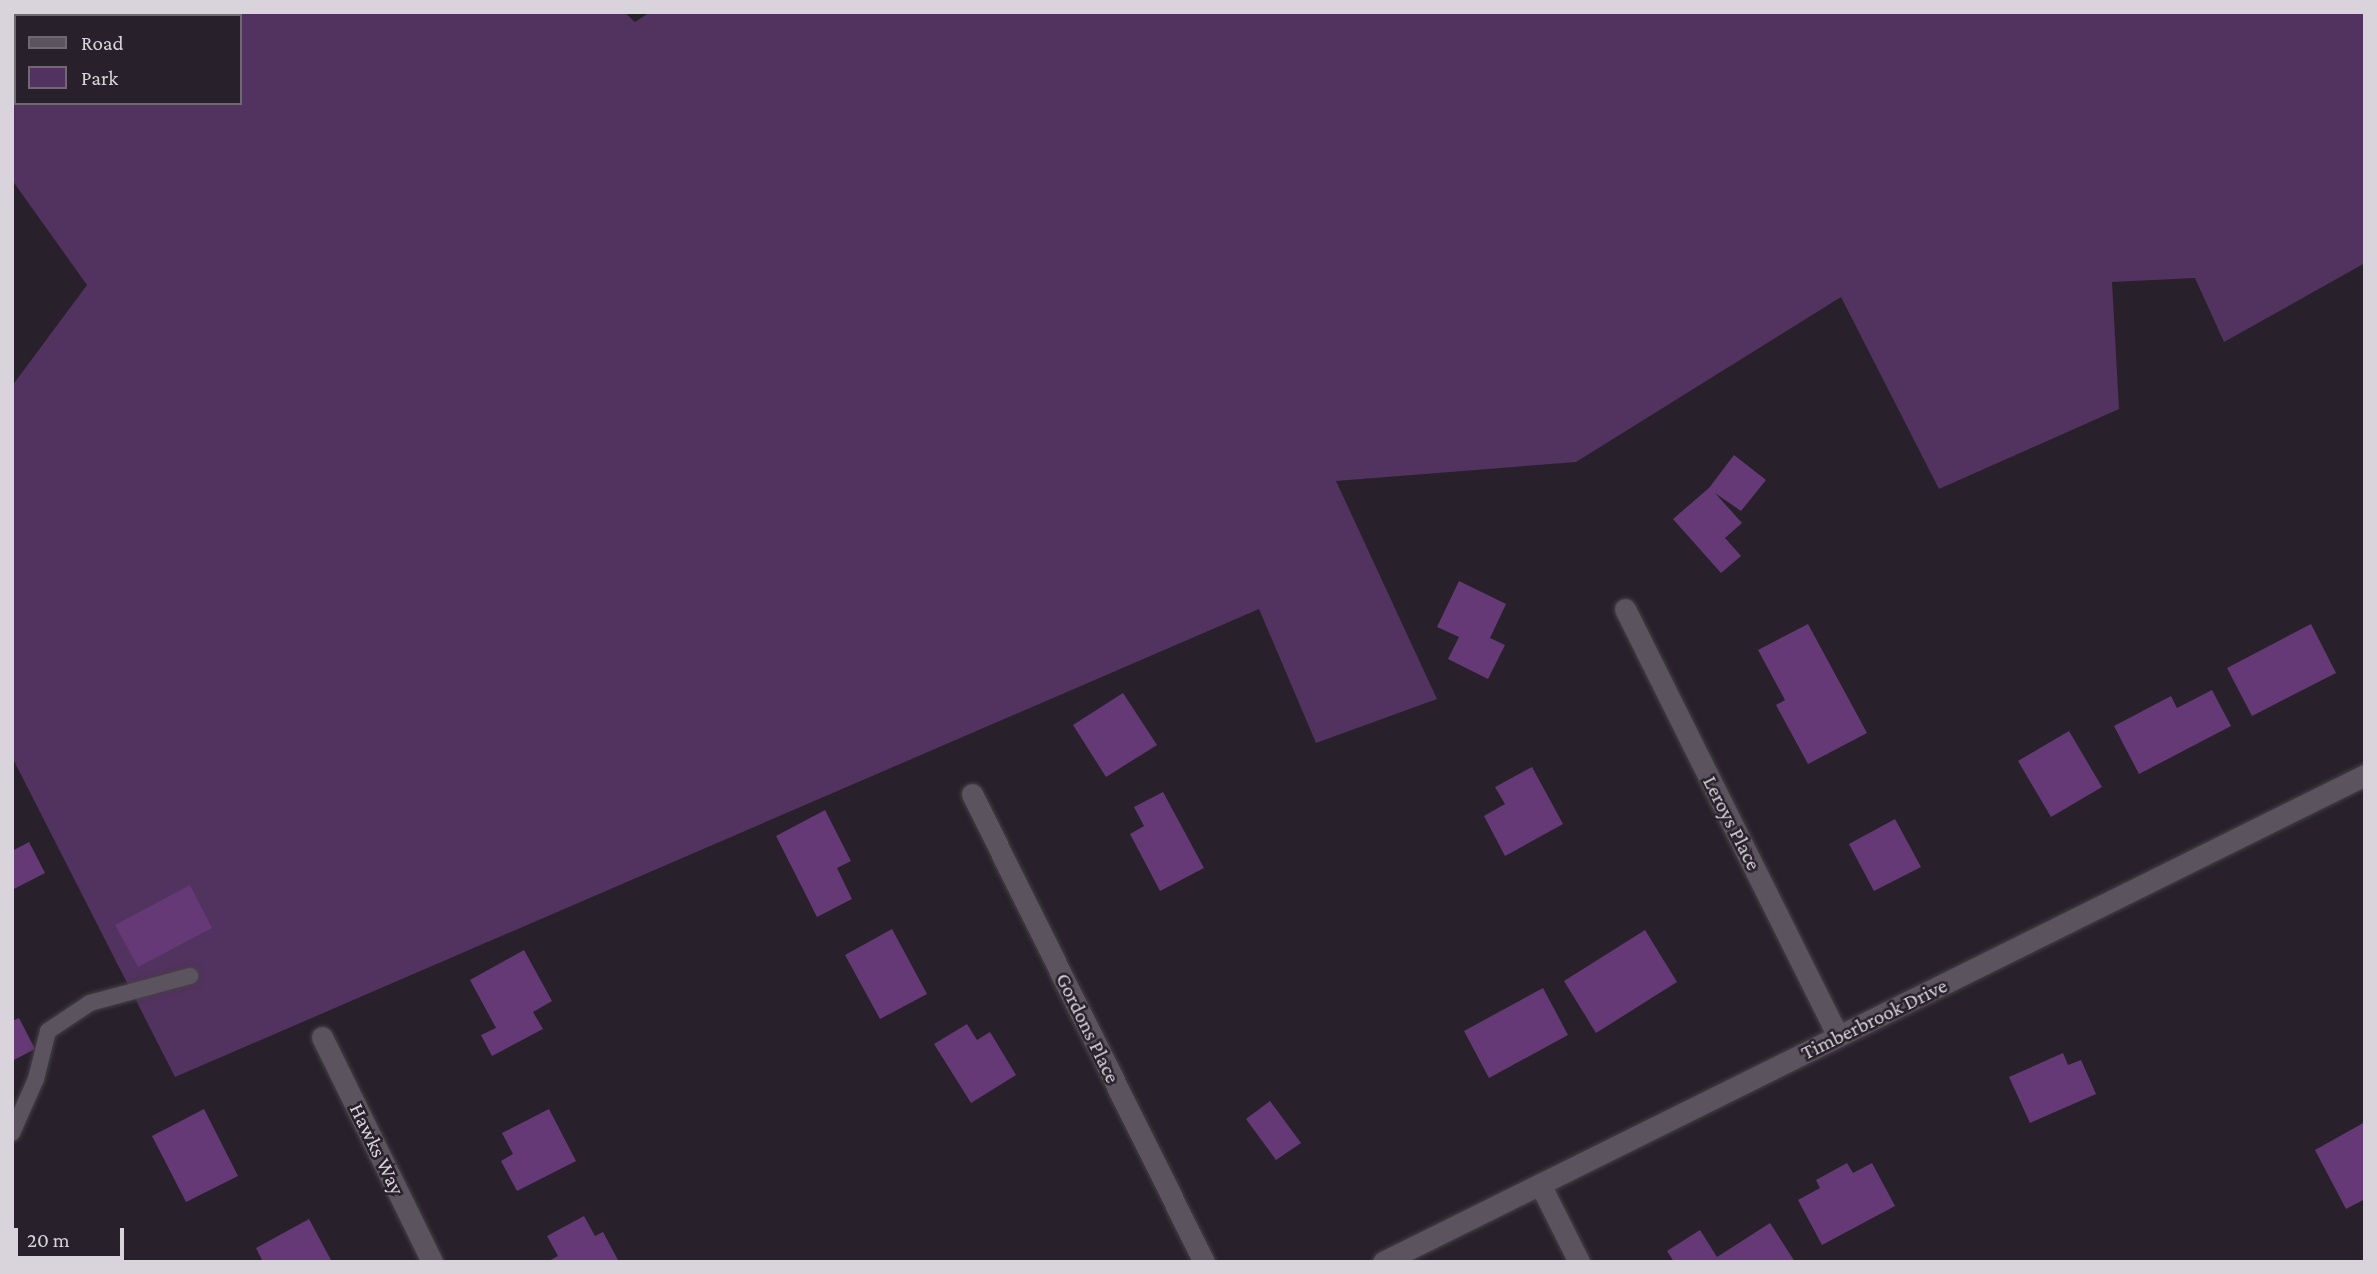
<!DOCTYPE html>
<style>
body{margin:0}
#map{position:relative;width:2377px;height:1274px;overflow:hidden;background:#28212b;font-family:"Crimson Pro",serif}
div>[style]{position:absolute}
.green>*{inset:0;background:#52325f}
.building>*{inset:0;background:#643975}
.roads{filter:drop-shadow(0 0 2px #453f47) drop-shadow(0 0 2px #453f47)}
.lane>*{height:16px;margin:-8px;padding:0 8px;transform-origin:8px;border-radius:8px;background:#5b535e}
.street>*{height:21px;margin:-10.5px;padding:0 10.5px;transform-origin:10.5px;border-radius:10.5px;background:#5b535e}
span{translate:-50% -50%;white-space:nowrap;text-align:center;line-height:1.15;-webkit-text-stroke:5px #28212b;paint-order:stroke}
.street-label{font-size:21px;color:#d9d4db}
.frame{position:absolute;inset:0;border:14px solid #d9d4db;pointer-events:none}
.legend{position:absolute;left:14px;top:14px;width:228px;height:91px;box-sizing:border-box;background:#28212b;border:2px solid #6f6971;margin:0;padding:9px 12px;list-style:none;font-size:21px;color:#d9d4db}
.legend li{display:flex;align-items:center;gap:14px;height:35px}
.legend b{width:35px;border:2px solid #6f6971}
.scale{position:absolute;left:14px;top:1228px;width:110px;height:32px;box-sizing:border-box;border:4px solid #d9d4db;border-top:0;padding-left:9px;font-size:21px;line-height:24px;white-space:nowrap;color:#d9d4db;-webkit-text-stroke:5px #28212b;paint-order:stroke}
</style>
<div id="map">
<div class="green">
<i style="clip-path:polygon(evenodd,12px 12px,624px 12px,635px 22px,650px 12px,2365px 12px,2365px 263px,2224px 342px,2195px 278px,2112px 282px,2119px 409px,1939px 489px,1841px 297px,1576px 462px,1336px 481px,1437px 699px,1316px 743px,1259px 609px,175px 1077px,12px 757px,12px 386px,87px 285px,12px 180px,12px 12px,16px 16px,240px 16px,240px 103px,16px 103px,16px 16px)"></i>
</div>
<div class="building">
<i style="clip-path:polygon(1734px 455px,1766px 480px,1741px 511px,1715px 493px,1742px 523px,1725px 538px,1741px 556px,1721px 573px,1673px 519px,1709px 488px)"></i>
<i style="clip-path:polygon(1459px 581px,1506px 604px,1490px 638px,1505px 645px,1488px 679px,1448px 659px,1459px 637px,1437px 627px)"></i>
<i style="clip-path:polygon(1808px 624px,1867px 733px,1808px 764px,1776px 705px,1785px 700px,1758px 650px)"></i>
<i style="clip-path:polygon(2311px 624px,2336px 673px,2252px 716px,2227px 668px)"></i>
<i style="clip-path:polygon(2212px 690px,2231px 726px,2139px 774px,2114px 726px,2171px 696px,2177px 708px)"></i>
<i style="clip-path:polygon(1123px 693px,1157px 745px,1106px 777px,1073px 725px)"></i>
<i style="clip-path:polygon(2069px 731px,2102px 787px,2051px 817px,2018px 761px)"></i>
<i style="clip-path:polygon(1532px 767px,1563px 824px,1505px 856px,1484px 816px,1505px 804px,1495px 787px)"></i>
<i style="clip-path:polygon(1163px 792px,1204px 868px,1160px 891px,1130px 834px,1144px 826px,1134px 807px)"></i>
<i style="clip-path:polygon(825px 810px,851px 861px,837px 868px,852px 899px,817px 917px,776px 836px)"></i>
<i style="clip-path:polygon(1895px 819px,1921px 867px,1874px 891px,1849px 844px)"></i>
<i style="clip-path:polygon(29px 842px,45px 873px,12px 890px,12px 851px)"></i>
<i style="clip-path:polygon(190px 885px,212px 928px,138px 967px,115px 925px)"></i>
<i style="clip-path:polygon(892px 929px,927px 994px,880px 1019px,845px 955px)"></i>
<i style="clip-path:polygon(1645px 930px,1677px 982px,1596px 1033px,1564px 981px)"></i>
<i style="clip-path:polygon(524px 950px,552px 1001px,533px 1012px,543px 1029px,492px 1056px,481px 1035px,496px 1028px,470px 980px)"></i>
<i style="clip-path:polygon(1543px 988px,1568px 1035px,1489px 1078px,1464px 1031px)"></i>
<i style="clip-path:polygon(19px 1018px,35px 1049px,12px 1061px,12px 1021px)"></i>
<i style="clip-path:polygon(967px 1024px,977px 1040px,990px 1032px,1016px 1075px,971px 1103px,934px 1044px)"></i>
<i style="clip-path:polygon(2063px 1053px,2068px 1065px,2081px 1060px,2096px 1094px,2030px 1123px,2009px 1077px)"></i>
<i style="clip-path:polygon(1270px 1101px,1301px 1143px,1276px 1160px,1246px 1119px)"></i>
<i style="clip-path:polygon(204px 1109px,238px 1176px,186px 1202px,152px 1136px)"></i>
<i style="clip-path:polygon(549px 1109px,576px 1161px,517px 1191px,501px 1161px,513px 1154px,502px 1133px)"></i>
<i style="clip-path:polygon(2365px 1122px,2365px 1199px,2346px 1209px,2315px 1150px)"></i>
<i style="clip-path:polygon(1847px 1163px,1853px 1173px,1872px 1163px,1895px 1206px,1822px 1245px,1798px 1200px,1820px 1188px,1816px 1180px)"></i>
<i style="clip-path:polygon(584px 1216px,595px 1236px,603px 1232px,619px 1262px,547px 1262px,558px 1256px,547px 1236px)"></i>
<i style="clip-path:polygon(309px 1219px,332px 1262px,263px 1262px,256px 1248px)"></i>
<i style="clip-path:polygon(1770px 1223px,1795px 1262px,1674px 1262px,1667px 1251px,1700px 1230px,1717px 1257px)"></i>
</div>
<div class="roads">
<div class="lane">
<i style="left:12px;top:1133px;width:59px;rotate:-66deg"></i>
<i style="left:36px;top:1079px;width:49px;rotate:-76deg"></i>
<i style="left:48px;top:1031px;width:50px;rotate:-33.7deg"></i>
<i style="left:90px;top:1003px;width:104px;rotate:-15.1deg"></i>
</div>
<div class="street">
<i style="left:1625px;top:609px;width:477px;rotate:63.5deg"></i>
<i style="left:972px;top:794px;width:522px;rotate:63.63deg"></i>
<i style="left:322px;top:1037px;width:250px;rotate:63.9deg"></i>
<i style="left:1540px;top:1184px;width:87px;rotate:63.4deg"></i>
<i style="left:1383px;top:1262px;width:1096px;rotate:-26.38deg"></i>
</div>
</div>
<div class="street-label">
<span style="left:1732px;top:823px;rotate:63deg">Leroys Place</span>
<span style="left:1874px;top:1019px;rotate:-26deg">Timberbrook Drive</span>
<span style="left:1088px;top:1028px;rotate:64deg">Gordons Place</span>
<span style="left:377px;top:1149px;rotate:64deg">Hawks Way</span>
</div>
<div class="frame"></div>
<ul class="legend">
<li><b style="height:9px;background:#5b535e"></b>Road</li>
<li><b style="height:19px;background:#52325f"></b>Park</li>
</ul>
<div class="scale">20 m</div>
</div>
